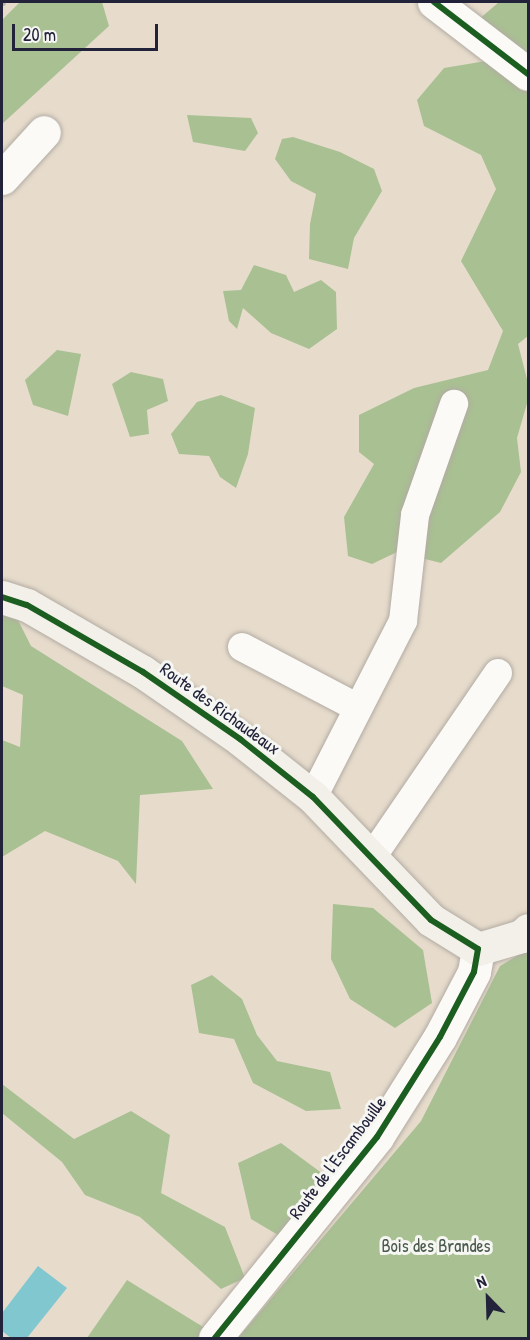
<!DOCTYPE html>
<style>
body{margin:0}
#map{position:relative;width:530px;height:1340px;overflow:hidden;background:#e7dccc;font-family:"Patrick Hand",sans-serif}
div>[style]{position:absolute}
.forest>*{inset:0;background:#a9c093}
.water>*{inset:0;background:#81c7d0}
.roads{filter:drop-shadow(0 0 2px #b2aba3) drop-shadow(0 0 2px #b2aba3)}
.lane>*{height:28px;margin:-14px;padding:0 14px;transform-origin:14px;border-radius:14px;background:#fbfaf7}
.street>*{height:33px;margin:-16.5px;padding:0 16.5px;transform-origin:16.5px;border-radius:16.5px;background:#fbfaf7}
.secondary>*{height:33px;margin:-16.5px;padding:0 16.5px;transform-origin:16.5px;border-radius:16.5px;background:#f2f0e8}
.rail>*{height:4.5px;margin-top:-2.25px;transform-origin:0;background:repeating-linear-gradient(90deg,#b3b2b2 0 9px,transparent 0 13.5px)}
.cycleway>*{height:6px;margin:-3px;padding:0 3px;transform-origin:3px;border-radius:3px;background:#1b5e20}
span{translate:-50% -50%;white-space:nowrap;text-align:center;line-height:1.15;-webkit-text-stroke:6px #f6f6f2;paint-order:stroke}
.street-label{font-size:18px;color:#22223b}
.park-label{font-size:18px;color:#4a5a4e}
.frame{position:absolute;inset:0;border:3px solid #22223b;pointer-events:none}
.north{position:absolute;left:458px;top:1268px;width:60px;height:60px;-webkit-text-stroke:4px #f6f6f2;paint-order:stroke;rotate:337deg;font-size:16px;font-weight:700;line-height:24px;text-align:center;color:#22223b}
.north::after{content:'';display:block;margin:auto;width:21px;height:27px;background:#22223b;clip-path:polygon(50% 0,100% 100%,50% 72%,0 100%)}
.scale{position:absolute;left:12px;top:24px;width:146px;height:27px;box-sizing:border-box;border:3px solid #22223b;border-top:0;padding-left:8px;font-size:18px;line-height:21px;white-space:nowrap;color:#22223b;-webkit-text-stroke:4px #f6f6f2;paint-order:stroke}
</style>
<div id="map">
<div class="forest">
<i style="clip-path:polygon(20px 2px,102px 2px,109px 26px,2px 124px,2px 20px)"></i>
<i style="clip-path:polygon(499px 2px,528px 2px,528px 336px,518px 344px,528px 383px,528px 400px,517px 438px,521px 472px,500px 512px,441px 563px,397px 552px,372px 564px,348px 556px,344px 517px,374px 464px,359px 452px,359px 415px,414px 388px,488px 370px,503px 331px,461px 261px,496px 189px,481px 155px,424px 126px,417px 100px,444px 68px,486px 61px,478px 20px)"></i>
<i style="clip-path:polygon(187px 115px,251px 118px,258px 133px,245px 151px,193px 142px)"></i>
<i style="clip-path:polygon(293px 137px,340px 152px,374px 169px,382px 191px,354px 238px,348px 269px,309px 259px,310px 224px,316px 194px,291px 181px,275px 159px,282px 139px)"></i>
<i style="clip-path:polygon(254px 265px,286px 275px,294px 292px,321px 280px,336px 292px,337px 329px,309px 349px,271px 333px,243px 308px,237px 329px,229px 321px,223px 291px,241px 290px)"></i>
<i style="clip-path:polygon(57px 350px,81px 354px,68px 416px,33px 405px,25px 380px)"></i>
<i style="clip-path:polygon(131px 372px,163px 379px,168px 401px,147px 410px,149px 434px,130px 437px,112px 384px)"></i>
<i style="clip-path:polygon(221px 395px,255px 408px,248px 454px,236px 488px,220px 477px,209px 456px,179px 454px,171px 434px,197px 402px)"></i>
<i style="clip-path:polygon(2px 610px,15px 614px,31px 646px,182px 741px,213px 789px,140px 795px,136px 884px,118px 861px,45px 831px,2px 857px,2px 740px,20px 747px,23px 695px,2px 686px)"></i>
<i style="clip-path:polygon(333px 904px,373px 908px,423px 950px,432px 1003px,395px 1028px,350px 999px,331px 959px)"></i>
<i style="clip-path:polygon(528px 949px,528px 1338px,238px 1338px,421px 1121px,500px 966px)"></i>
<i style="clip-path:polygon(212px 975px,242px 999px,257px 1035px,277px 1061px,330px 1072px,341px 1109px,306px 1111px,253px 1083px,234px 1039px,199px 1033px,191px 985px)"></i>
<i style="clip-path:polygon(2px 1084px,74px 1139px,131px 1111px,170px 1135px,161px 1193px,225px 1227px,245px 1278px,221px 1289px,140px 1217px,85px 1195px,62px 1162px,2px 1113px)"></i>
<i style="clip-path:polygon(281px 1143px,323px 1174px,324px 1222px,283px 1238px,251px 1219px,238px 1163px)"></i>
<i style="clip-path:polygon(127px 1280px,221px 1338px,87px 1338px)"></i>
</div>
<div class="water">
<i style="clip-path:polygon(38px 1266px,67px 1288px,27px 1338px,11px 1338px,2px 1331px,2px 1313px)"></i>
</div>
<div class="roads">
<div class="lane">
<i style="left:242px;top:647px;width:131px;rotate:27.7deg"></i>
<i style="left:313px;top:797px;width:198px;rotate:-62.9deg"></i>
<i style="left:403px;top:621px;width:107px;rotate:-83.5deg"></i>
<i style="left:415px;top:515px;width:118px;rotate:-70.6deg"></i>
<i style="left:372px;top:857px;width:223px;rotate:-55.6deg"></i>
</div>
<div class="street">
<i style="left:434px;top:2px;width:118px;rotate:37.5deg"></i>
<i style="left:2px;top:178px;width:62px;rotate:-47.6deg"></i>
<i style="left:215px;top:1338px;width:258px;rotate:-51.1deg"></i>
<i style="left:377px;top:1137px;width:118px;rotate:-57.8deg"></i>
<i style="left:440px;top:1037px;width:73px;rotate:-62.4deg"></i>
<i style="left:474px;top:972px;width:23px;rotate:-80deg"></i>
</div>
<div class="secondary">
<i style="left:2px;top:597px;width:26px;rotate:18deg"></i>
<i style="left:27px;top:605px;width:134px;rotate:30deg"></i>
<i style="left:143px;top:672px;width:118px;rotate:34.6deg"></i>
<i style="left:240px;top:739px;width:93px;rotate:38.5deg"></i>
<i style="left:313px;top:797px;width:170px;rotate:46.2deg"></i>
<i style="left:431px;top:920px;width:55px;rotate:31.7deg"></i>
<i style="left:478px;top:949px;width:46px;rotate:-16.5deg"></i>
<i style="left:522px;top:936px;width:8px;rotate:-45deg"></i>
</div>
</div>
<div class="rail">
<i style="left:2px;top:4px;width:3px;rotate:-45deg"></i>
</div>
<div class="cycleway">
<i style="left:434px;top:2px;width:118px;rotate:37.5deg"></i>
<i style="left:2px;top:597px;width:26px;rotate:18deg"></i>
<i style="left:27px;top:605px;width:134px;rotate:30deg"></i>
<i style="left:143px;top:672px;width:118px;rotate:34.6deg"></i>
<i style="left:240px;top:739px;width:93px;rotate:38.5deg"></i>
<i style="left:313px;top:797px;width:170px;rotate:46.2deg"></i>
<i style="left:431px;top:920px;width:55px;rotate:31.7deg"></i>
<i style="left:478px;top:949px;width:23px;rotate:100deg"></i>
<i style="left:474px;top:972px;width:73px;rotate:117.6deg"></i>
<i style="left:440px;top:1037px;width:118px;rotate:122.2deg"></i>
<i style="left:377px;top:1137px;width:258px;rotate:128.9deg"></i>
</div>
<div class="street-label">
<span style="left:220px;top:709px;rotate:36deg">Route des Richaudeaux</span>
<span style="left:338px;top:1158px;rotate:-53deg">Route de l'Escambouille</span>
</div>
<div class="park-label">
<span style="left:436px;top:1246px">Bois des Brandes</span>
</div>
<div class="frame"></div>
<div class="north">N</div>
<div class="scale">20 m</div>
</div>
